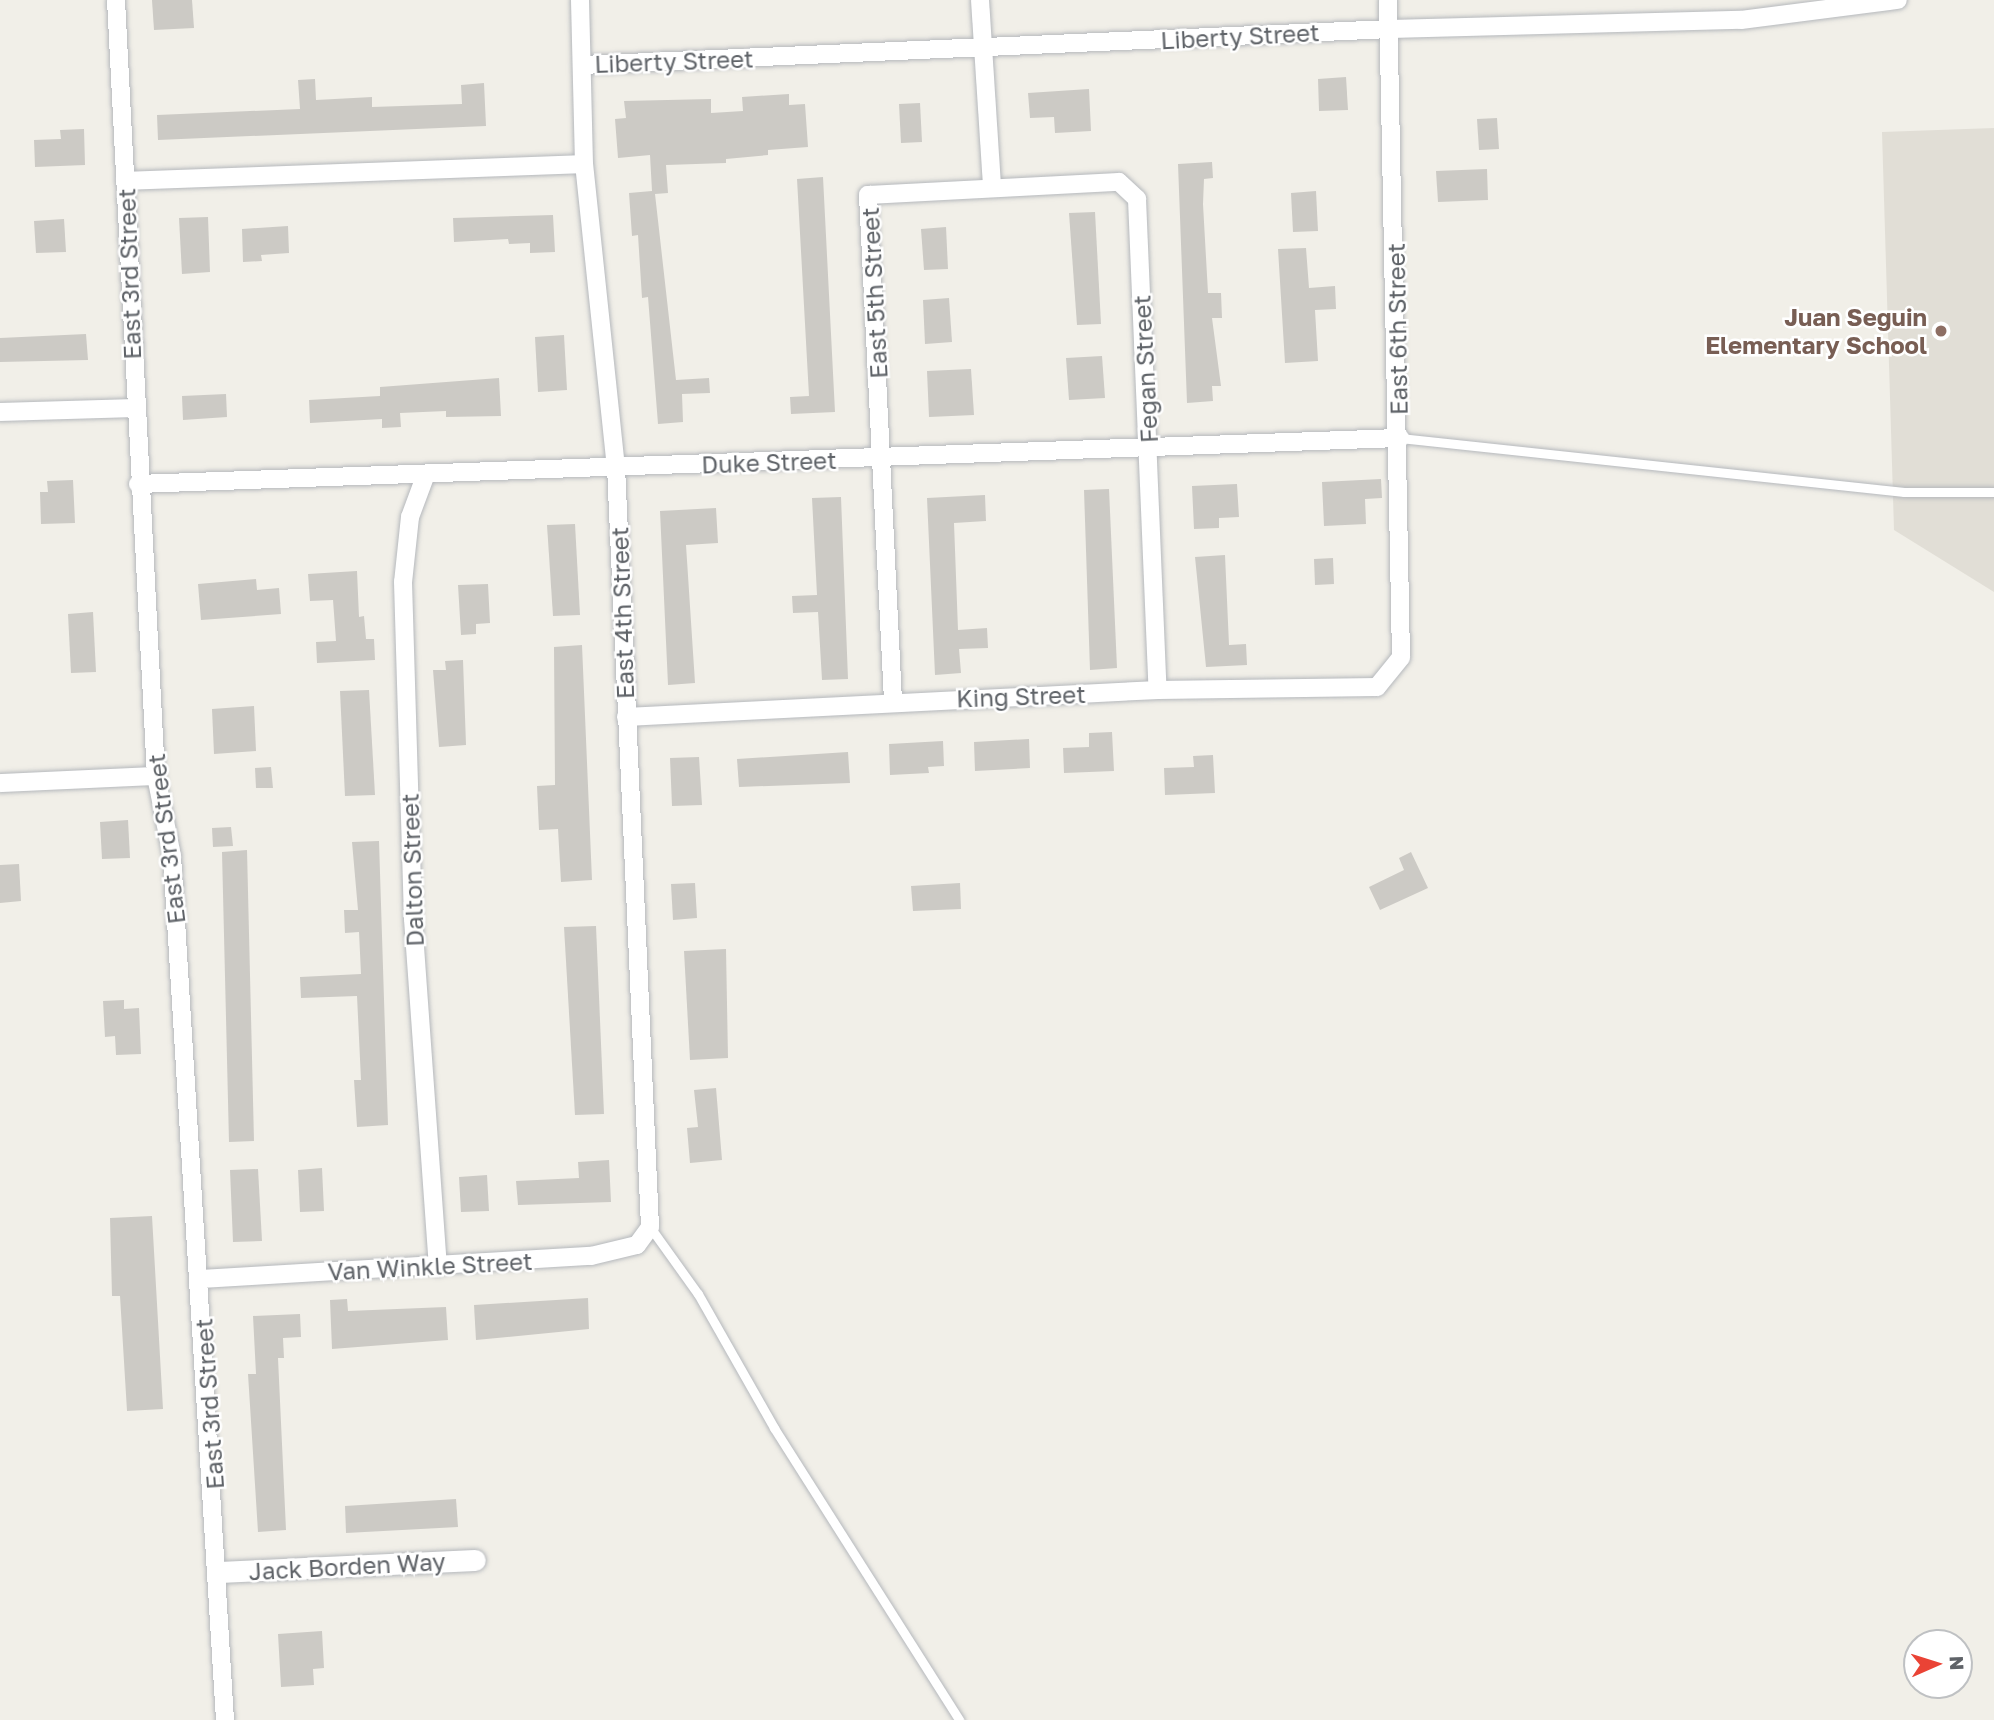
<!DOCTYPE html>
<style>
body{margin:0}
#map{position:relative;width:1994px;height:1720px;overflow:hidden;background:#f1efe8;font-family:"Golos Text",sans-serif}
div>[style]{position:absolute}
.education>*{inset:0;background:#e1ded6}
.building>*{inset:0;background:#cccac5}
.roads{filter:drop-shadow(0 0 2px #b5b8bc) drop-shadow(0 0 2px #b5b8bc)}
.service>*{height:9px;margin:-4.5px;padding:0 4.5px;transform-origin:4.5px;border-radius:4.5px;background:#fff}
.minor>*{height:18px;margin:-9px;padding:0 9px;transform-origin:9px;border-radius:9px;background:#fff}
.tertiary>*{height:21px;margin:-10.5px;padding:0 10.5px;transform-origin:10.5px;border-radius:10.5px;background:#fff}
.dots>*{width:19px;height:19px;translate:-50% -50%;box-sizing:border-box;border:4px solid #fff;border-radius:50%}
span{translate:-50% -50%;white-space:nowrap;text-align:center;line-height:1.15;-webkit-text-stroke:5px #fff;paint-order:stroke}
.street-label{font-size:24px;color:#5f6368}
.education-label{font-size:24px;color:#785e54;font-weight:700}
.right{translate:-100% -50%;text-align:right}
.north{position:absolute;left:1903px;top:1629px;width:70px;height:70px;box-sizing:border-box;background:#fff;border:2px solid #bfc1c3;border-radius:50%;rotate:87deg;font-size:19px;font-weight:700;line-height:28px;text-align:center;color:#5f6368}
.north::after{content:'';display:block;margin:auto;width:24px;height:32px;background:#ea4335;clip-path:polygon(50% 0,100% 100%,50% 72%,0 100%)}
</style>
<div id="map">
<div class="education">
<i style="clip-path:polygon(1994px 128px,1994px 592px,1894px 530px,1882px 132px)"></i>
</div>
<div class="building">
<i style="clip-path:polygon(152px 0,192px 0,194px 28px,154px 30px)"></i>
<i style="clip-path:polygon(1346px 77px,1348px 110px,1319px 111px,1318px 79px)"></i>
<i style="clip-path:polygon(315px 79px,316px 100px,372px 97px,372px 107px,462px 104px,461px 85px,484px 83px,486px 126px,158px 140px,157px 115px,300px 109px,298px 80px)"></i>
<i style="clip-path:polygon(1089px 89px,1091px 131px,1055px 133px,1054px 117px,1030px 118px,1028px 93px)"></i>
<i style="clip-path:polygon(789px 94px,789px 105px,805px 104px,808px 147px,768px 150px,768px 155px,726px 159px,726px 163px,666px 165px,668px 193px,655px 194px,676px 380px,709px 378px,710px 393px,682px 394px,683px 422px,658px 424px,648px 297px,642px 298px,638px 235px,632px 236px,629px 193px,652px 191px,650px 155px,618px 158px,615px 119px,626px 118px,624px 101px,711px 99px,711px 113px,743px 111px,742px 97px)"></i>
<i style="clip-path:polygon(920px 103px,922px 142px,901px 143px,899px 104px)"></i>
<i style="clip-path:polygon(1497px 118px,1499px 149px,1479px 150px,1477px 119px)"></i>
<i style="clip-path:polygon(84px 129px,85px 165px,35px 167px,34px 140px,61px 139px,60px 130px)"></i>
<i style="clip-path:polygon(1212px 162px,1213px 178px,1204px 179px,1203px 204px,1208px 293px,1221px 293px,1222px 318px,1212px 318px,1221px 386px,1212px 386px,1213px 401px,1187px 403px,1178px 164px)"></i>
<i style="clip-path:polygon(1487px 169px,1488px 200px,1438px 202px,1436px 171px)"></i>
<i style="clip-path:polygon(823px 177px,835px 412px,791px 414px,790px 397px,809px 396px,797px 179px)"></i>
<i style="clip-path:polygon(1316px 191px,1318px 231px,1293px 232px,1291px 193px)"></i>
<i style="clip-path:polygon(1095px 212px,1101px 324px,1077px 325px,1069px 213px)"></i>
<i style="clip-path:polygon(553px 215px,555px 252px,530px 253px,530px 243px,509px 244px,508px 239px,454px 242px,453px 218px)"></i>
<i style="clip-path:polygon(208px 217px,210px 272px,182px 274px,179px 218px)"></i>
<i style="clip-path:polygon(64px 219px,66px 252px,36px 253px,34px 221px)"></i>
<i style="clip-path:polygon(288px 226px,289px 253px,261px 255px,262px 261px,243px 262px,242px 229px)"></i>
<i style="clip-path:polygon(946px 227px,948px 269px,924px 270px,921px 229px)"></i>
<i style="clip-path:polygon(1306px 248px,1309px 288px,1335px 286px,1336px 309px,1315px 310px,1318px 361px,1285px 363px,1278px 249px)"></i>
<i style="clip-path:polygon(949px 298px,952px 342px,925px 344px,923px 300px)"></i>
<i style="clip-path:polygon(86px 334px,88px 360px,0 362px,0 338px)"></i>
<i style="clip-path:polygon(564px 335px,567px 390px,538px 392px,535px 337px)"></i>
<i style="clip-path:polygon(1102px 356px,1105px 398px,1069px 400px,1066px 358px)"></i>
<i style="clip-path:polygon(971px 369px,974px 415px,929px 417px,927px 371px)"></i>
<i style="clip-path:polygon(499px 378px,501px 416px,446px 417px,446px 411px,400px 413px,401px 427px,382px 428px,382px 419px,310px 423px,309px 400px,380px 396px,380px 387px)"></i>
<i style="clip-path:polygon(226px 394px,227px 417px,183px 420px,182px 396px)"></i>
<i style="clip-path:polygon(1381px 479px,1382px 498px,1365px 499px,1366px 524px,1324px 526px,1322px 482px)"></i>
<i style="clip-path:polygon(73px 480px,75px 523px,41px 524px,40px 492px,48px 492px,47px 481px)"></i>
<i style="clip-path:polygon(1237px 484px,1239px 517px,1219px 518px,1219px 528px,1194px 529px,1192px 486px)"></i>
<i style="clip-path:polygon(1109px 489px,1117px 668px,1090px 670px,1084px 490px)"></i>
<i style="clip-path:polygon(985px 495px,986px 521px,954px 523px,958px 630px,987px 628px,988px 648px,959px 649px,961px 673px,935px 675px,927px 498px)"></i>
<i style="clip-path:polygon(841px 497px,848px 679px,822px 680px,818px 612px,793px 613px,792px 596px,817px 595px,812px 498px)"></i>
<i style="clip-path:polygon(716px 508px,718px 543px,686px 545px,695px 683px,668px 685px,660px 511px)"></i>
<i style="clip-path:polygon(575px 524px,580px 615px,553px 616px,547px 525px)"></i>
<i style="clip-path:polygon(1225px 555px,1229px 645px,1246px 644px,1247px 665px,1206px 667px,1195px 557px)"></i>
<i style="clip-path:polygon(1333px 558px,1334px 584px,1315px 585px,1314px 559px)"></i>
<i style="clip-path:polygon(357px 571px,359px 617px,364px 616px,366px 639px,374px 639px,375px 660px,317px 663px,316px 642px,336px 641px,333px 600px,310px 601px,308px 574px)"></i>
<i style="clip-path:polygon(256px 579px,257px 590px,279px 588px,281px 614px,201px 620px,198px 584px)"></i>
<i style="clip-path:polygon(488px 584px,490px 623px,476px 624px,476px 634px,461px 635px,458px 585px)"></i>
<i style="clip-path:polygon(93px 612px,96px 672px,71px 673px,68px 614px)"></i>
<i style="clip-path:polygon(582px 645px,592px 880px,561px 882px,558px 829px,539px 830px,537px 786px,555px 785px,554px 647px)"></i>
<i style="clip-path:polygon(463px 660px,466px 745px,439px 747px,433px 670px,446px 670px,445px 661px)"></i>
<i style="clip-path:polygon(369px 690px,375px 795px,345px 796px,340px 691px)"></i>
<i style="clip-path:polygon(254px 706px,256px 751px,214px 754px,212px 709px)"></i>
<i style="clip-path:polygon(1112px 732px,1114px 771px,1064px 773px,1063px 748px,1089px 747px,1089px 733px)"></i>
<i style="clip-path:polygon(1029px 739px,1030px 768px,975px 771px,974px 742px)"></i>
<i style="clip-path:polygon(943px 741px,944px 766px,928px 767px,929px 773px,890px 775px,889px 744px)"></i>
<i style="clip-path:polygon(848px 752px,850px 783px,739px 787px,737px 759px)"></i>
<i style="clip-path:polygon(1213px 755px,1215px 793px,1165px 795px,1164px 768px,1194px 767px,1193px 756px)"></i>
<i style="clip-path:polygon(699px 757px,702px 805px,672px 806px,670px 758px)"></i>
<i style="clip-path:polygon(271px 767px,273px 788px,256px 788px,255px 768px)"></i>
<i style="clip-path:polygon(128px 820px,130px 858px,102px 859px,100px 822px)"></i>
<i style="clip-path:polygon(231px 827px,233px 846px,213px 847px,212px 828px)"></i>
<i style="clip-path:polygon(379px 841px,388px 1125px,357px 1127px,354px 1080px,361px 1080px,357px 996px,301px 998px,300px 977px,361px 974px,359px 932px,345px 933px,344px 910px,358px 910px,352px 842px)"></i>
<i style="clip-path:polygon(247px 850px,254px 1141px,229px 1142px,222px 852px)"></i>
<i style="clip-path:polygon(1411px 852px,1428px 888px,1380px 910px,1369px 887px,1404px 870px,1399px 858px)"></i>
<i style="clip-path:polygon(19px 864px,21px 901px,0 903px,0 865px)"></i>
<i style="clip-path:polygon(695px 883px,697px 918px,673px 920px,671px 884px)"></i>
<i style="clip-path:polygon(960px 883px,961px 909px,913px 911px,911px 886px)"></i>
<i style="clip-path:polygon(596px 926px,604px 1114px,575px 1115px,564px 927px)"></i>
<i style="clip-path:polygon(726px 949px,728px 1058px,690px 1060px,684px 951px)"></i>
<i style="clip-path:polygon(124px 1000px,124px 1009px,139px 1008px,141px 1054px,116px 1055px,115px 1036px,105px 1037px,103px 1001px)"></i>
<i style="clip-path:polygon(716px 1088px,722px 1160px,690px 1163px,687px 1128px,698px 1127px,694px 1090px)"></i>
<i style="clip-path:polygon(609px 1160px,611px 1202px,518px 1205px,516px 1181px,579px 1178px,578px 1162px)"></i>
<i style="clip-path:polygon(322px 1168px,324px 1211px,300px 1212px,298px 1170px)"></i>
<i style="clip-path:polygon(258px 1169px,262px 1241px,233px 1242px,230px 1170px)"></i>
<i style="clip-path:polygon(487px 1175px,489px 1211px,461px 1212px,459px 1177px)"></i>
<i style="clip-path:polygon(152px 1216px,163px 1409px,127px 1411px,120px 1296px,112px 1296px,110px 1218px)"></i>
<i style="clip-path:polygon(588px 1298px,589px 1329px,476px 1340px,474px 1305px)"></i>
<i style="clip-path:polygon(347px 1299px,348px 1311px,446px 1307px,448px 1340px,332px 1349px,330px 1300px)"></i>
<i style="clip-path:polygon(300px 1314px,301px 1337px,283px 1338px,284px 1358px,278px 1358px,286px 1530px,258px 1532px,248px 1374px,256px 1374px,253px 1316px)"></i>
<i style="clip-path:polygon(456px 1499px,458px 1527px,346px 1533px,345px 1506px)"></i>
<i style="clip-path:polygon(322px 1631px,324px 1668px,313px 1669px,314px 1685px,281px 1687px,278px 1634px)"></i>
</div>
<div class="roads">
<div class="service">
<i style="left:1400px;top:438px;width:507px;rotate:6.12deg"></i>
<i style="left:1904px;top:492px;width:90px"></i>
<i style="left:650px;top:1227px;width:82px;rotate:54.4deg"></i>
<i style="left:698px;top:1294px;width:154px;rotate:60.4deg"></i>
<i style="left:774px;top:1428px;width:346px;rotate:57.6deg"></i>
</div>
<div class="minor">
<i style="left:116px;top:0;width:777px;rotate:87.05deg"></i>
<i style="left:156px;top:776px;width:82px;rotate:78.7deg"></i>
<i style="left:172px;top:856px;width:866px;rotate:86.49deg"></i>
<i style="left:980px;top:0;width:188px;rotate:86.3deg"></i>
<i style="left:582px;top:65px;width:809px;rotate:-2.55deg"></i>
<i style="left:1390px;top:29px;width:351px;rotate:-1.5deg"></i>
<i style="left:1741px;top:20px;width:158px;rotate:-7.3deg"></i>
<i style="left:125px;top:181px;width:459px;rotate:-2.1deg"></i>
<i style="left:0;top:412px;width:135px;rotate:-1.7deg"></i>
<i style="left:426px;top:474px;width:46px;rotate:110.4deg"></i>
<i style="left:410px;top:517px;width:65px;rotate:96.1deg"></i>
<i style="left:403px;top:582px;width:337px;rotate:88.3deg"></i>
<i style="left:413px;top:919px;width:349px;rotate:85.9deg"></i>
<i style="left:138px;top:484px;width:1263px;rotate:-2.09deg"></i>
<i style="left:893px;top:701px;width:507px;rotate:-92.83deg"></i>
<i style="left:868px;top:195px;width:251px;rotate:-3deg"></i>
<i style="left:1119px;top:182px;width:25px;rotate:43deg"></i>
<i style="left:1137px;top:199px;width:491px;rotate:87.6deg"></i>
<i style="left:626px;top:717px;width:533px;rotate:-2.91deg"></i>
<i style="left:1158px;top:690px;width:219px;rotate:-0.8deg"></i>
<i style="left:1377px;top:687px;width:38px;rotate:-51deg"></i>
<i style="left:1401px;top:657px;width:657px;rotate:-91.13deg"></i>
<i style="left:0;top:783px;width:156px;rotate:-2.6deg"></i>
<i style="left:201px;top:1279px;width:391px;rotate:-3.4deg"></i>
<i style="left:591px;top:1256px;width:47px;rotate:-13.4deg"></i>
<i style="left:637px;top:1245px;width:22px;rotate:-54deg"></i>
<i style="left:650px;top:1227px;width:760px;rotate:-92.56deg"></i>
<i style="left:616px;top:468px;width:306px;rotate:-96deg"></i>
<i style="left:584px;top:164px;width:164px;rotate:-91.4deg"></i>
</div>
<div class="tertiary">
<i style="left:219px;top:1572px;width:256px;rotate:-2.7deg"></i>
</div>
</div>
<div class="dots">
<i style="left:1941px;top:331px;background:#8d6e63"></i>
</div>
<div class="street-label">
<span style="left:1240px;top:36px;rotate:-3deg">Liberty Street</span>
<span style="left:674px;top:61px;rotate:-2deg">Liberty Street</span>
<span style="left:129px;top:274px;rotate:-92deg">East 3rd Street</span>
<span style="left:874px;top:293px;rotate:-93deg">East 5th Street</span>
<span style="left:1397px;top:329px;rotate:-91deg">East 6th Street</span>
<span style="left:1145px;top:369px;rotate:-93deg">Fegan Street</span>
<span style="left:769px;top:462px;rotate:-2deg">Duke Street</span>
<span style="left:622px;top:613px;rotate:-92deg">East 4th Street</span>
<span style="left:1021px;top:696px;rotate:-2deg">King Street</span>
<span style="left:166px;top:839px;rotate:-97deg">East 3rd Street</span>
<span style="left:412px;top:870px;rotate:-92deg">Dalton Street</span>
<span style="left:430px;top:1266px;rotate:-3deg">Van Winkle Street</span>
<span style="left:209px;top:1404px;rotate:-94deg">East 3rd Street</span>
<span style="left:347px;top:1566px;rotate:-3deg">Jack Borden Way</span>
</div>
<div class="education-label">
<span class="right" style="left:1927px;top:331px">Juan Seguin<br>Elementary School</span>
</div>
<div class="north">N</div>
</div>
